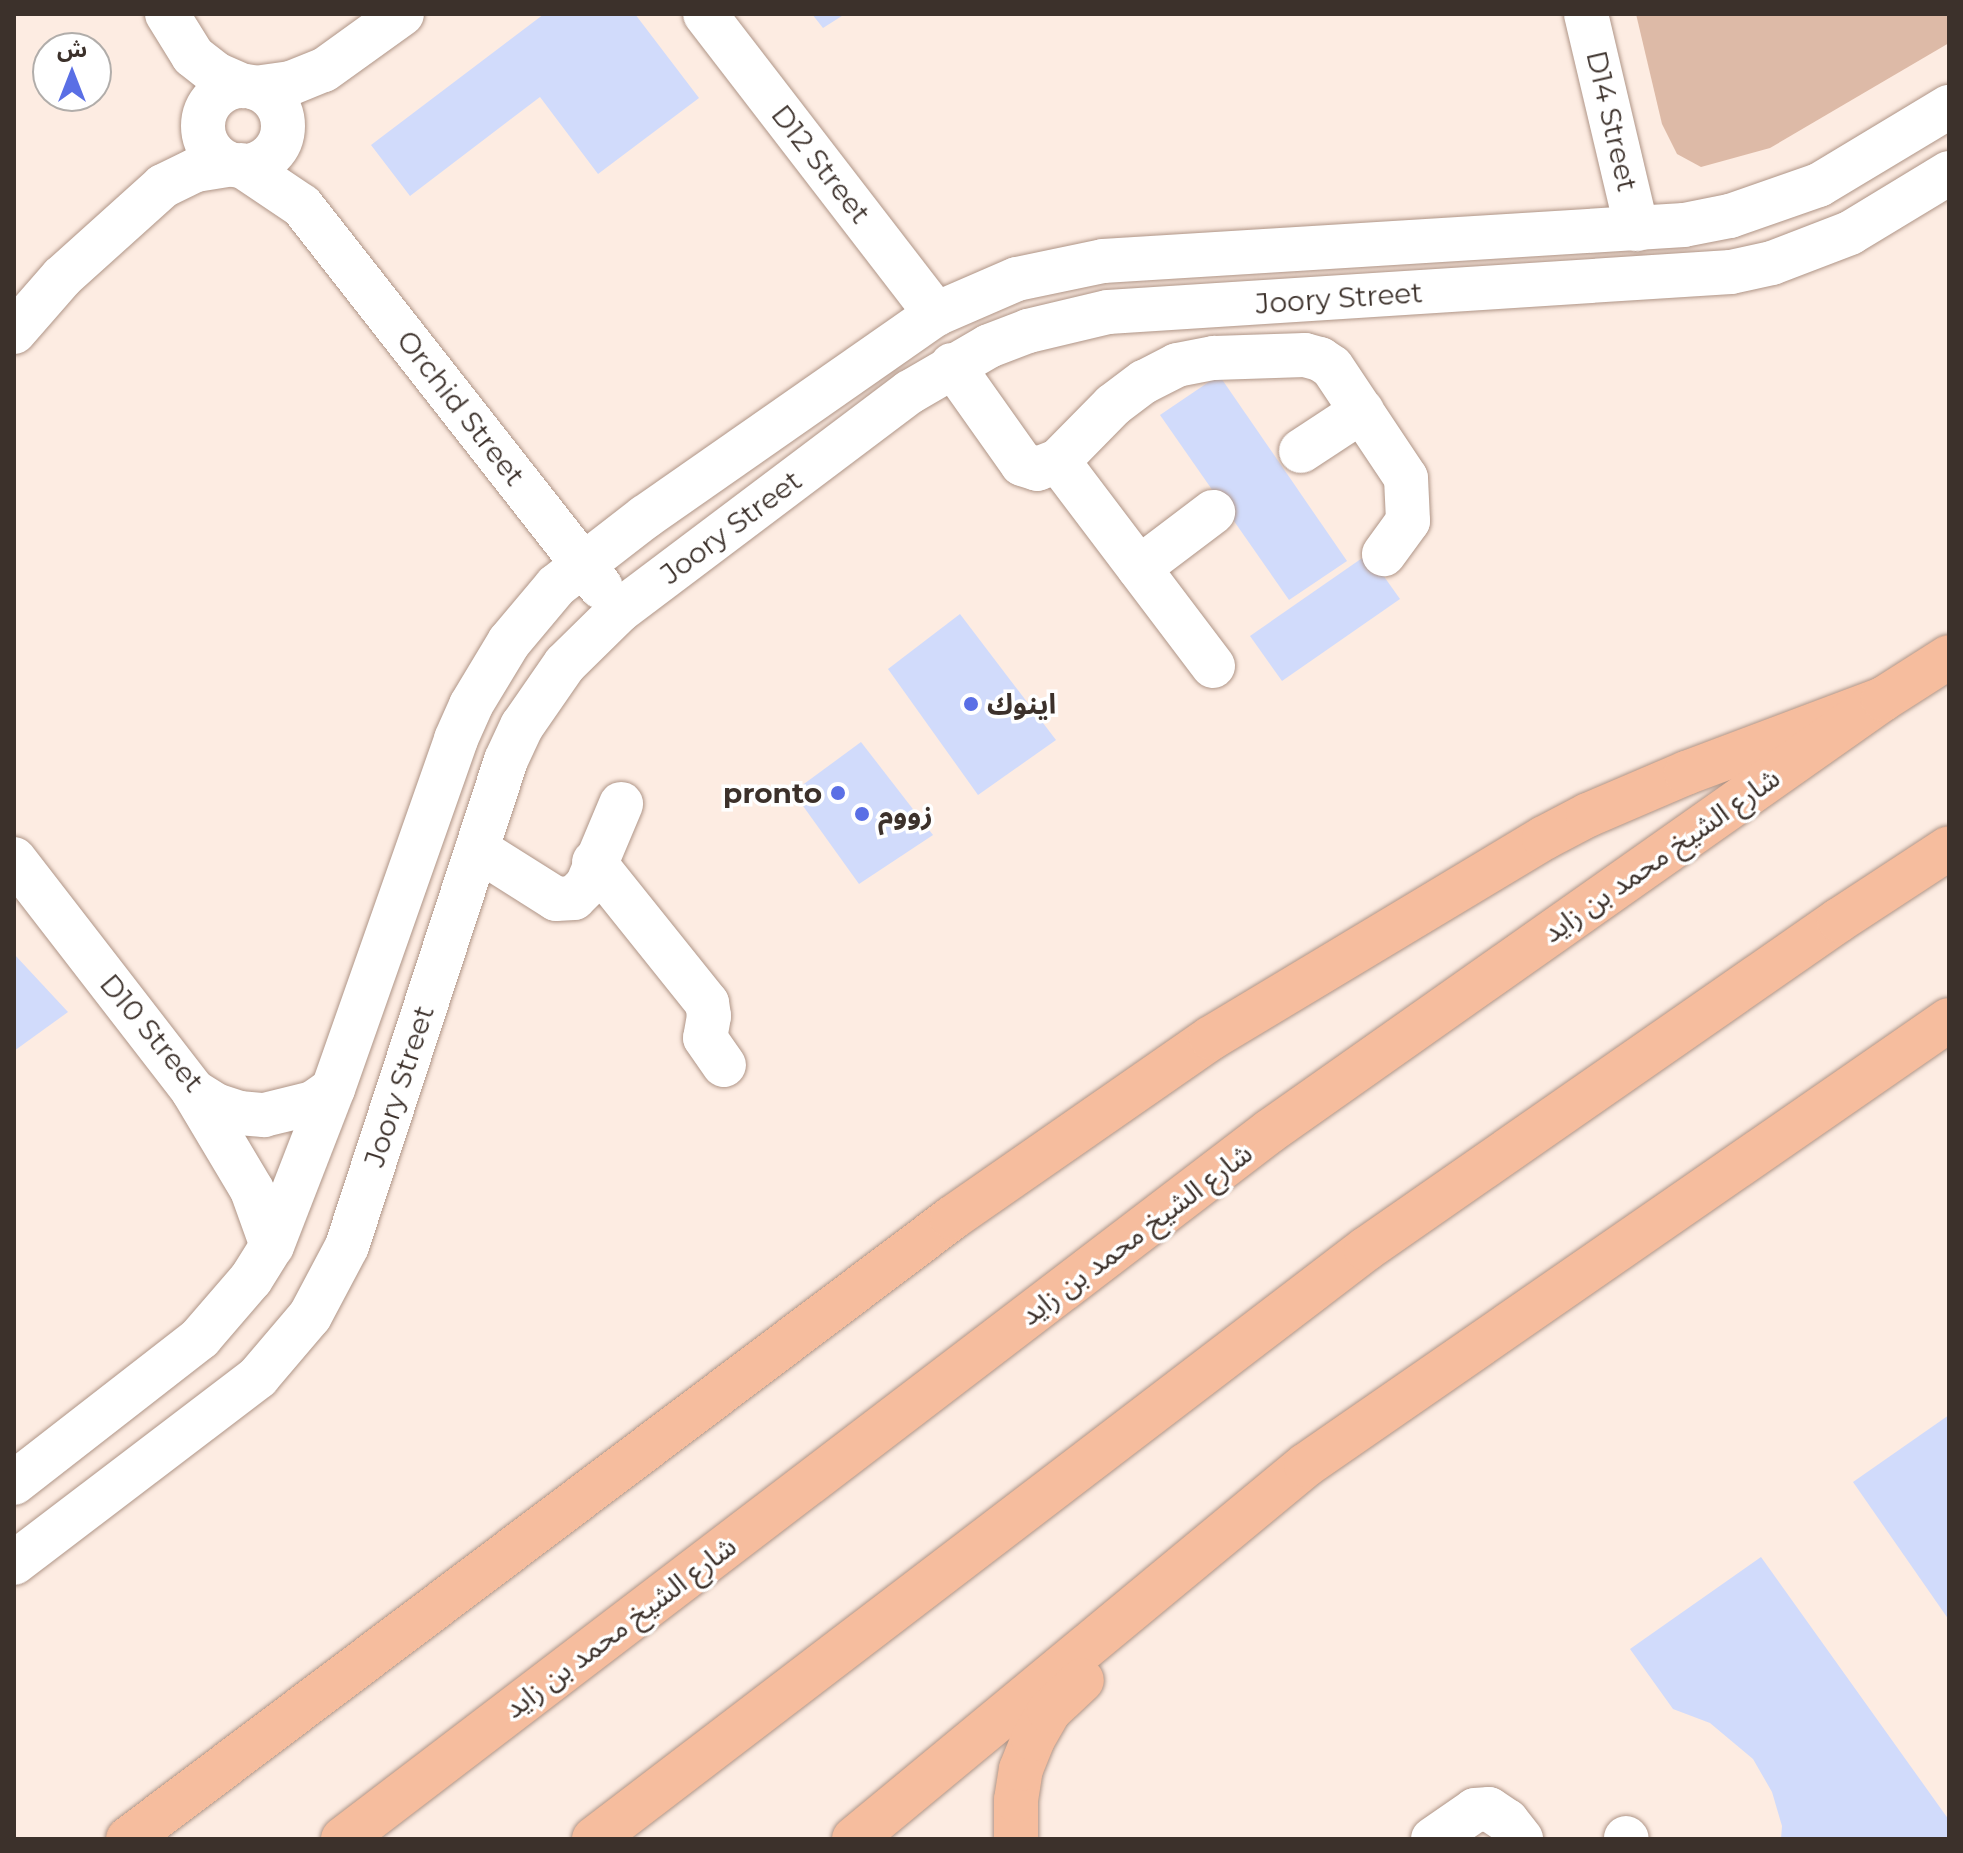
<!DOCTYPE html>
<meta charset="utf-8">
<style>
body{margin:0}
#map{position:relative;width:1963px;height:1853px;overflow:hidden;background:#fdece2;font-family:Montserrat,"Noto Sans Arabic",sans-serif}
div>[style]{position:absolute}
.green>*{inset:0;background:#ddbaa7}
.building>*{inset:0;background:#d1dbfb}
.roads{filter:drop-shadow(0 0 2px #af9587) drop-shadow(0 0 2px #af9587)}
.minor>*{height:44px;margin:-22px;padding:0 22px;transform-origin:22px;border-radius:22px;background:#fff}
.minor>.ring{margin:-22px;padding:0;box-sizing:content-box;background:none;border:44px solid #fff;border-radius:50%}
.highway>*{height:44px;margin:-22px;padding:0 22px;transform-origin:22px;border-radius:22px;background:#f6bd9e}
.dots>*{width:22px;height:22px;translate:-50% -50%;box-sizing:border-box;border:4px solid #fff;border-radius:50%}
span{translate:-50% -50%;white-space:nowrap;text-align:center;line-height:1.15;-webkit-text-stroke:7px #fff;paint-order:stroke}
.street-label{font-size:28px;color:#3c312b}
.poi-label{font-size:28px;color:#3c312b;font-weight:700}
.left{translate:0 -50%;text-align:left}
.right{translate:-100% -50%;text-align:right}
.frame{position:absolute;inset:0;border:16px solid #3c312b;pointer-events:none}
.north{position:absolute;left:32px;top:32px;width:80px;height:80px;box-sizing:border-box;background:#fff;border:2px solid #b1adaa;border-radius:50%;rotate:0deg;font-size:22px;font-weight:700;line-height:32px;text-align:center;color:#3c312b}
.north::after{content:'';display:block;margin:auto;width:28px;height:36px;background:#5a6fe5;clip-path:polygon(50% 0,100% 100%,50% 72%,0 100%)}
</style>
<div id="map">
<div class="green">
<i style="clip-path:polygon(1636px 14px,1949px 14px,1949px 43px,1770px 148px,1701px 167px,1677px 154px,1662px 124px)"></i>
</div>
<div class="building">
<i style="clip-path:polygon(544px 14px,635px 14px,699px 98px,598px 174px,540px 97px,410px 196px,371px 145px)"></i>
<i style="clip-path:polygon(812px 14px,845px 14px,823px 28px)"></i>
<i style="clip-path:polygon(1219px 375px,1347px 561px,1289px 600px,1160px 415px)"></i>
<i style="clip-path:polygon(1368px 554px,1400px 599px,1282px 681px,1250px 636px)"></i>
<i style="clip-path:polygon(960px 614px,1056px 740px,978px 795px,888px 669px)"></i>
<i style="clip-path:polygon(861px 742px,933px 835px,859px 884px,793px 792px)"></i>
<i style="clip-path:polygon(14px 954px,68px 1012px,14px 1051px)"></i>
<i style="clip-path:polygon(1949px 1415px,1949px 1620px,1853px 1482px)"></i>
<i style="clip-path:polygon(1761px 1557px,1949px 1820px,1949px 1839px,1781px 1839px,1782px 1826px,1772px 1792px,1753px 1759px,1710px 1723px,1673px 1709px,1630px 1649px)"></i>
</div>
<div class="roads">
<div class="minor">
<i style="left:167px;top:14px;width:49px;rotate:58.2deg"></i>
<i style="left:193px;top:56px;width:29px;rotate:38deg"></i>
<i style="left:216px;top:74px;width:30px;rotate:24deg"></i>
<i style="left:705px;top:14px;width:379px;rotate:52.4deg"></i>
<i style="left:1586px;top:14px;width:221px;rotate:76.7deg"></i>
<i class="ring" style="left:203px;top:86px;width:36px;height:36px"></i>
<i style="left:255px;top:88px;width:36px;rotate:-8deg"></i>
<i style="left:291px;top:83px;width:35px;rotate:-22deg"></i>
<i style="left:324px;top:70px;width:96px;rotate:-35.7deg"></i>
<i style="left:241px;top:165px;width:73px;rotate:33.9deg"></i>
<i style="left:302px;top:206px;width:484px;rotate:51.9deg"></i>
<i style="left:14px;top:332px;width:73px;rotate:-48.9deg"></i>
<i style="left:62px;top:277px;width:136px;rotate:-42deg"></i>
<i style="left:163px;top:186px;width:37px;rotate:-26deg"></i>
<i style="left:196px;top:170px;width:36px;rotate:-9deg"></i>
<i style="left:952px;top:365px;width:121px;rotate:54.7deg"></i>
<i style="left:1022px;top:464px;width:16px;rotate:18deg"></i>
<i style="left:1037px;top:469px;width:22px;rotate:-21deg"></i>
<i style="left:1058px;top:461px;width:78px;rotate:-45.5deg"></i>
<i style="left:1113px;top:405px;width:39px;rotate:-37deg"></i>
<i style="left:1144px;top:382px;width:37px;rotate:-27deg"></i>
<i style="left:1177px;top:365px;width:38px;rotate:-11deg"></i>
<i style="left:1214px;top:358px;width:91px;rotate:-1.9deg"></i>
<i style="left:1305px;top:355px;width:16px;rotate:15deg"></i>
<i style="left:1320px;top:359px;width:14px;rotate:34deg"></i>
<i style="left:1332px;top:367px;width:133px;rotate:56.3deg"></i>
<i style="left:1406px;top:478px;width:43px;rotate:87.3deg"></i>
<i style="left:1408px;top:521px;width:41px;rotate:126deg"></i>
<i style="left:1301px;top:451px;width:73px;rotate:-33.3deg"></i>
<i style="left:1058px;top:461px;width:257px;rotate:52.9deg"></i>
<i style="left:1139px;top:568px;width:93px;rotate:-37.1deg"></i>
<i style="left:477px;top:849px;width:93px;rotate:32.3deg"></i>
<i style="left:556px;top:899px;width:18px;rotate:-3deg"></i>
<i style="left:574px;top:898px;width:18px;rotate:-45deg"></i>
<i style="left:587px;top:885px;width:88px;rotate:-67.2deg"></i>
<i style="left:14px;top:859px;width:293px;rotate:52.3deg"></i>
<i style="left:193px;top:1091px;width:26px;rotate:32deg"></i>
<i style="left:215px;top:1105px;width:25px;rotate:18deg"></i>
<i style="left:239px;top:1113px;width:25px;rotate:5deg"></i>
<i style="left:264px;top:1115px;width:50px;rotate:-13.8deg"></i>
<i style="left:313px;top:1103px;width:24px;rotate:-35deg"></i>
<i style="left:594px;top:862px;width:181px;rotate:51.3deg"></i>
<i style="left:707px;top:1003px;width:13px;rotate:81deg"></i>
<i style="left:709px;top:1016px;width:22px;rotate:100deg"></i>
<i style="left:705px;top:1038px;width:33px;rotate:55deg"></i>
<i style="left:193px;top:1091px;width:115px;rotate:59.2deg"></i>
<i style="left:252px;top:1190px;width:59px;rotate:70.3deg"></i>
<i style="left:14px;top:1483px;width:236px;rotate:-37.9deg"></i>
<i style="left:200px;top:1338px;width:78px;rotate:-49.2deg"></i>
<i style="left:251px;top:1279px;width:39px;rotate:-58deg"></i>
<i style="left:272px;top:1246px;width:168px;rotate:-68.8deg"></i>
<i style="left:333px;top:1089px;width:371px;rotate:-70.6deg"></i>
<i style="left:456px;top:739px;width:37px;rotate:-66deg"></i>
<i style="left:471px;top:705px;width:74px;rotate:-58.9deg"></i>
<i style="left:509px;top:642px;width:73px;rotate:-50deg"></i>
<i style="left:556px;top:586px;width:113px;rotate:-37.8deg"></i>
<i style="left:645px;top:517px;width:355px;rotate:-34.9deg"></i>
<i style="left:936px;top:314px;width:88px;rotate:-23.4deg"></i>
<i style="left:1017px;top:279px;width:88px;rotate:-11.8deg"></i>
<i style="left:1103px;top:261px;width:582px;rotate:-3.55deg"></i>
<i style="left:1684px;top:225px;width:47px;rotate:-11.1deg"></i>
<i style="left:1730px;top:216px;width:94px;rotate:-19.2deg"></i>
<i style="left:1819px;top:185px;width:152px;rotate:-31deg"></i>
<i style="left:14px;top:1563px;width:307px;rotate:-37.3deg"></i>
<i style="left:258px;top:1377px;width:80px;rotate:-49.6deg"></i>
<i style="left:310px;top:1316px;width:79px;rotate:-62.1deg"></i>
<i style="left:347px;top:1246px;width:511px;rotate:-71.88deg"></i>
<i style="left:506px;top:760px;width:38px;rotate:-65deg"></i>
<i style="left:522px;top:726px;width:75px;rotate:-55.3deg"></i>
<i style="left:565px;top:664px;width:76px;rotate:-44.5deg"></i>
<i style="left:619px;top:611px;width:364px;rotate:-37deg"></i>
<i style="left:910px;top:392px;width:91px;rotate:-30.2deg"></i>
<i style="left:989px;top:346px;width:42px;rotate:-21deg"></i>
<i style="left:1028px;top:331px;width:82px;rotate:-13.4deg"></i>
<i style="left:1108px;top:312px;width:624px;rotate:-3.67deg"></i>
<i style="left:1731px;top:272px;width:42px;rotate:-12.4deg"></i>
<i style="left:1772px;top:263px;width:84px;rotate:-21deg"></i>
<i style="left:1850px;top:233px;width:116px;rotate:-31.2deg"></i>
<i style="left:1626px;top:1838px;width:1px;rotate:45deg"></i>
<i style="left:1433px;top:1839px;width:51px;rotate:-34.6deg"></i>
<i style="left:1475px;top:1810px;width:14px;rotate:-4deg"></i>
<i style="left:1489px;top:1809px;width:22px;rotate:34deg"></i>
<i style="left:1507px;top:1821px;width:23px;rotate:52deg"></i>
</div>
<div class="highway">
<i style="left:128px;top:1839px;width:1032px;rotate:-37deg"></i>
<i style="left:952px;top:1218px;width:315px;rotate:-34.8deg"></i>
<i style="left:1211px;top:1038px;width:388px;rotate:-31deg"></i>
<i style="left:1544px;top:838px;width:50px;rotate:-27.6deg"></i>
<i style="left:1588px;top:815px;width:107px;rotate:-23.2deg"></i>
<i style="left:1686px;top:773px;width:210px;rotate:-20.6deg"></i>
<i style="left:343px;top:1839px;width:1166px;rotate:-37.37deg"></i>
<i style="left:1270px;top:1131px;width:750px;rotate:-35.17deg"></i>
<i style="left:1883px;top:699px;width:78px;rotate:-32.5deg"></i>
<i style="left:594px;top:1839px;width:972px;rotate:-37.39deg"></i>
<i style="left:1366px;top:1249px;width:576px;rotate:-34.82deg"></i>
<i style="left:1839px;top:920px;width:131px;rotate:-33.2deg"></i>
<i style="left:854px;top:1839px;width:587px;rotate:-39.61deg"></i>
<i style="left:1306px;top:1465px;width:782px;rotate:-34.69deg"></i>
<i style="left:1016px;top:1839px;width:39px;rotate:-90deg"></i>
<i style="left:1016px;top:1800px;width:31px;rotate:-81deg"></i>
<i style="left:1021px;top:1769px;width:32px;rotate:-68deg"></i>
<i style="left:1033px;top:1739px;width:32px;rotate:-60deg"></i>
<i style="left:1049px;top:1711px;width:45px;rotate:-43.2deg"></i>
</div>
</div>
<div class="dots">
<i style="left:971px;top:704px;background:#5a6fe5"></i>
<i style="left:838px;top:793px;background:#5a6fe5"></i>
<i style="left:862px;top:814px;background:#5a6fe5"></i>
</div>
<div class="street-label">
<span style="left:1612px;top:121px;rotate:77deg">D14 Street</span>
<span style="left:821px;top:164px;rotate:52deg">D12 Street</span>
<span style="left:1339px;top:298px;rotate:-4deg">Joory Street</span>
<span style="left:461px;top:408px;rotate:52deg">Orchid Street</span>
<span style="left:731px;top:527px;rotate:-37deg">Joory Street</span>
<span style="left:1661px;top:855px;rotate:-35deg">شارع الشيخ محمد بن زايد</span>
<span style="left:152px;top:1033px;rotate:50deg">D10 Street</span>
<span style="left:399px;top:1086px;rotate:-72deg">Joory Street</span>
<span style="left:1136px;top:1234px;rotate:-37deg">شارع الشيخ محمد بن زايد</span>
<span style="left:620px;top:1627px;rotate:-37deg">شارع الشيخ محمد بن زايد</span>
</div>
<div class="poi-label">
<span class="left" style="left:987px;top:704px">اينوك</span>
<span class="right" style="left:822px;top:793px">pronto</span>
<span class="left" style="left:878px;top:814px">زووم</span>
</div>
<div class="frame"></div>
<div class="north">ش</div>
</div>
